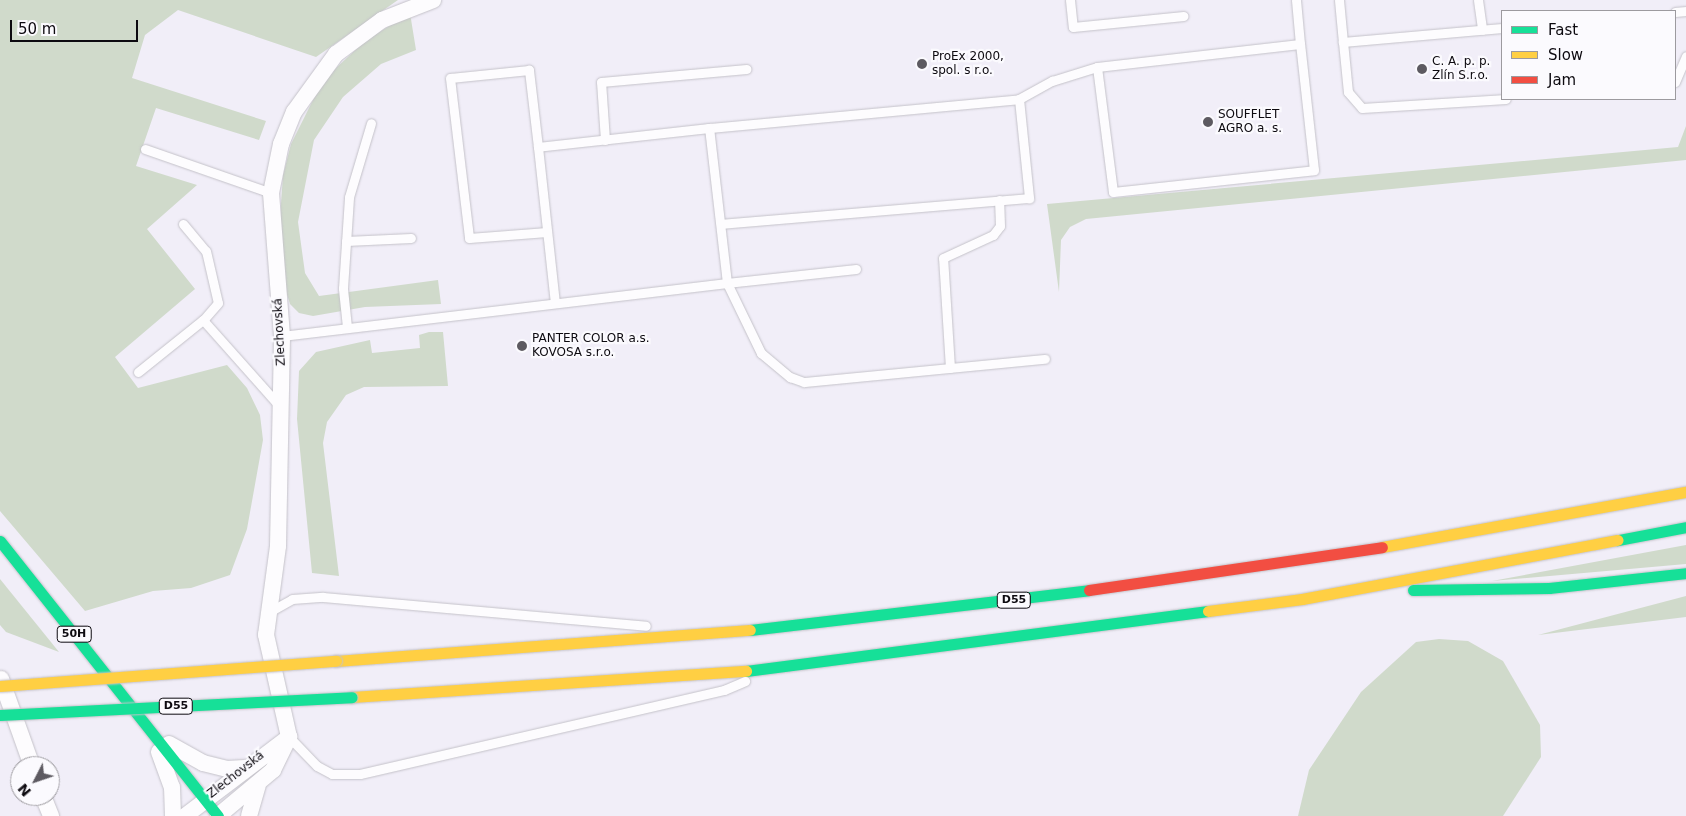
<!DOCTYPE html>
<meta charset="utf-8">
<style>
body{margin:0}
#map{position:relative;width:1686px;height:816px;overflow:hidden;background:#f1eef8;font-family:"DejaVu Sans",sans-serif}
div>[style]{position:absolute}
.green>*{inset:0;background:#d0dacb}
.roads{filter:drop-shadow(0 0 1px #c4c2c9) drop-shadow(0 0 1px #c4c2c9)}
.lane>*{height:9px;margin:-4.5px;padding:0 4.5px;transform-origin:4.5px;border-radius:4.5px;background:#fdfcfe}
.street>*{height:16px;margin:-8px;padding:0 8px;transform-origin:8px;border-radius:8px;background:#fdfcfe}
.fast>*{height:11px;margin:-5.5px;padding:0 5.5px;transform-origin:5.5px;border-radius:5.5px;background:#16e098}
.slow>*{height:11px;margin:-5.5px;padding:0 5.5px;transform-origin:5.5px;border-radius:5.5px;background:#ffcf43}
.jam>*{height:11px;margin:-5.5px;padding:0 5.5px;transform-origin:5.5px;border-radius:5.5px;background:#f24e42}
.bridges{filter:drop-shadow(0 0 1px #c4c2c9) drop-shadow(0 0 1px #c4c2c9)}
.fast-bridge>*{height:11px;margin:-5.5px;padding:0 5.5px;transform-origin:5.5px;border-radius:5.5px;background:#16e098}
.slow-bridge>*{height:11px;margin:-5.5px;padding:0 5.5px;transform-origin:5.5px;border-radius:5.5px;background:#ffcf43}
.dots>*{width:14px;height:14px;translate:-50% -50%;box-sizing:border-box;border:2px solid #fbfafe;border-radius:50%}
span{translate:-50% -50%;white-space:nowrap;text-align:center;line-height:1.15;-webkit-text-stroke:4.5px #fbfafe;paint-order:stroke}
.shield-label span{padding:1px 4px;background:#fbfafe;border:1px solid;border-radius:4px;-webkit-text-stroke-width:0}
.shield-label{font-size:11px;color:#0d0a10;font-weight:700}
.poi-label{font-size:12px;color:#0d0a10}
.left{translate:0 -50%;text-align:left}
.street-label{font-size:12px;color:#0d0a10}
.legend{position:absolute;left:1501px;top:10px;width:175px;height:90px;box-sizing:border-box;background:#fbfafe;border:1px solid #9c9a9f;margin:0;padding:6px 9px;list-style:none;font-size:15px;color:#0d0a10}
.legend li{display:flex;align-items:center;gap:10px;height:25px}
.legend b{width:25px;border:1px solid #9c9a9f}
.north{position:absolute;left:10px;top:756px;width:50px;height:50px;box-sizing:border-box;background:#fbfafe;border:1px solid #9c9a9f;border-radius:50%;rotate:229deg;font-size:14px;font-weight:700;line-height:20px;text-align:center;color:#0d0a10}
.north::after{content:'';display:block;margin:auto;width:18px;height:22px;background:#5d5a61;clip-path:polygon(50% 0,100% 100%,50% 72%,0 100%)}
.scale{position:absolute;left:10px;top:20px;width:128px;height:22px;box-sizing:border-box;border:2px solid #0d0a10;border-top:0;padding-left:6px;font-size:15px;line-height:18px;white-space:nowrap;color:#0d0a10;-webkit-text-stroke:4px #fbfafe;paint-order:stroke}
</style>
<div id="map">
<div class="green">
<i style="clip-path:polygon(0 0,398px 0,316px 57px,178px 10px,145px 35px,132px 78px,266px 121px,259px 140px,156px 108px,136px 166px,197px 185px,147px 229px,195px 289px,115px 357px,138px 388px,227px 365px,247px 388px,260px 415px,263px 440px,247px 529px,230px 575px,191px 588px,153px 591px,85px 611px,0 511px)"></i>
<i style="clip-path:polygon(410px 13px,416px 50px,381px 64px,343px 97px,314px 140px,298px 222px,305px 273px,319px 296px,438px 280px,441px 304px,365px 307px,313px 316px,299px 313px,290px 304px,284px 285px,280px 218px,283px 175px,291px 144px,316px 94px,335px 69px,365px 41px)"></i>
<i style="clip-path:polygon(1686px 126px,1686px 160px,1086px 219px,1070px 227px,1061px 240px,1059px 292px,1047px 204px,1678px 147px)"></i>
<i style="clip-path:polygon(429px 332px,443px 332px,448px 386px,364px 387px,346px 395px,327px 422px,323px 443px,339px 576px,312px 573px,297px 419px,299px 371px,316px 352px,370px 340px,372px 353px,420px 348px,419px 335px)"></i>
<i style="clip-path:polygon(1686px 545px,1686px 564px,1492px 581px)"></i>
<i style="clip-path:polygon(0 579px,59px 652px,6px 632px,0 625px)"></i>
<i style="clip-path:polygon(1686px 596px,1686px 617px,1538px 635px)"></i>
<i style="clip-path:polygon(1439px 639px,1468px 641px,1503px 661px,1540px 725px,1541px 757px,1503px 816px,1298px 816px,1309px 770px,1361px 692px,1416px 642px)"></i>
</div>
<div class="roads">
<div class="lane">
<i style="left:1070px;top:0;width:27px;rotate:84deg"></i>
<i style="left:1073px;top:27px;width:111px;rotate:-5.7deg"></i>
<i style="left:1339px;top:0;width:42px;rotate:84.6deg"></i>
<i style="left:1478px;top:0;width:30px;rotate:82deg"></i>
<i style="left:1675px;top:12px;width:11px;rotate:-5deg"></i>
<i style="left:1502px;top:28px;width:160px;rotate:175deg"></i>
<i style="left:1343px;top:42px;width:50px;rotate:84.3deg"></i>
<i style="left:1348px;top:92px;width:21px;rotate:49deg"></i>
<i style="left:1362px;top:108px;width:144px;rotate:-3.6deg"></i>
<i style="left:1097px;top:67px;width:126px;rotate:82.7deg"></i>
<i style="left:1113px;top:192px;width:202px;rotate:-6.2deg"></i>
<i style="left:1314px;top:170px;width:127px;rotate:-96.3deg"></i>
<i style="left:1675px;top:82px;width:28px;rotate:-67deg"></i>
<i style="left:1019px;top:99px;width:38px;rotate:-29deg"></i>
<i style="left:1052px;top:81px;width:47px;rotate:-17.3deg"></i>
<i style="left:1097px;top:67px;width:204px;rotate:-6.5deg"></i>
<i style="left:1300px;top:44px;width:44px;rotate:-95.2deg"></i>
<i style="left:709px;top:128px;width:311px;rotate:-5.3deg"></i>
<i style="left:1019px;top:99px;width:100px;rotate:84.2deg"></i>
<i style="left:1029px;top:198px;width:309px;rotate:175.2deg"></i>
<i style="left:605px;top:140px;width:58px;rotate:-93.9deg"></i>
<i style="left:601px;top:82px;width:146px;rotate:-5.1deg"></i>
<i style="left:538px;top:147px;width:78px;rotate:-96.7deg"></i>
<i style="left:529px;top:70px;width:79px;rotate:174.2deg"></i>
<i style="left:450px;top:78px;width:161px;rotate:83.2deg"></i>
<i style="left:469px;top:238px;width:78px;rotate:-4.4deg"></i>
<i style="left:145px;top:149px;width:133px;rotate:19.2deg"></i>
<i style="left:183px;top:224px;width:35px;rotate:50deg"></i>
<i style="left:206px;top:251px;width:53px;rotate:77deg"></i>
<i style="left:218px;top:303px;width:23px;rotate:131deg"></i>
<i style="left:346px;top:241px;width:65px;rotate:-2.6deg"></i>
<i style="left:856px;top:269px;width:130px;rotate:173.8deg"></i>
<i style="left:727px;top:283px;width:78px;rotate:64.1deg"></i>
<i style="left:761px;top:353px;width:38px;rotate:40deg"></i>
<i style="left:790px;top:377px;width:15px;rotate:20deg"></i>
<i style="left:804px;top:382px;width:242px;rotate:-5.5deg"></i>
<i style="left:347px;top:327px;width:39px;rotate:-96deg"></i>
<i style="left:343px;top:288px;width:91px;rotate:-86.2deg"></i>
<i style="left:349px;top:197px;width:77px;rotate:-73.4deg"></i>
<i style="left:282px;top:336px;width:448px;rotate:-6.8deg"></i>
<i style="left:727px;top:283px;width:156px;rotate:-96.6deg"></i>
<i style="left:709px;top:128px;width:172px;rotate:173.7deg"></i>
<i style="left:538px;top:147px;width:157px;rotate:83.8deg"></i>
<i style="left:950px;top:368px;width:110px;rotate:-93.6deg"></i>
<i style="left:943px;top:258px;width:55px;rotate:-24.7deg"></i>
<i style="left:993px;top:235px;width:11px;rotate:-52deg"></i>
<i style="left:1000px;top:226px;width:26px;rotate:-92deg"></i>
<i style="left:138px;top:372px;width:83px;rotate:-38.7deg"></i>
<i style="left:203px;top:320px;width:118px;rotate:48.4deg"></i>
<i style="left:269px;top:612px;width:26px;rotate:-29deg"></i>
<i style="left:292px;top:599px;width:31px;rotate:-4deg"></i>
<i style="left:323px;top:597px;width:324px;rotate:5.1deg"></i>
<i style="left:289px;top:737px;width:40px;rotate:46deg"></i>
<i style="left:317px;top:766px;width:17px;rotate:28deg"></i>
<i style="left:332px;top:774px;width:28px"></i>
<i style="left:360px;top:774px;width:374px;rotate:-13deg"></i>
<i style="left:724px;top:690px;width:23px;rotate:-23deg"></i>
</div>
<div class="street">
<i style="left:1px;top:679px;width:92px;rotate:70.4deg"></i>
<i style="left:169px;top:744px;width:39px;rotate:29deg"></i>
<i style="left:203px;top:763px;width:25px;rotate:14deg"></i>
<i style="left:227px;top:769px;width:18px;rotate:-3deg"></i>
<i style="left:159px;top:752px;width:37px;rotate:70deg"></i>
<i style="left:172px;top:787px;width:29px;rotate:88deg"></i>
<i style="left:43px;top:796px;width:22px;rotate:68deg"></i>
<i style="left:185px;top:816px;width:131px;rotate:-37.2deg"></i>
<i style="left:218px;top:816px;width:72px;rotate:-39.9deg"></i>
<i style="left:273px;top:770px;width:37px;rotate:-64deg"></i>
<i style="left:289px;top:737px;width:105px;rotate:-102.7deg"></i>
<i style="left:266px;top:635px;width:90px;rotate:-82.3deg"></i>
<i style="left:278px;top:546px;width:210px;rotate:-88.9deg"></i>
<i style="left:282px;top:336px;width:143px;rotate:-94.4deg"></i>
<i style="left:271px;top:193px;width:50px;rotate:-78.5deg"></i>
<i style="left:281px;top:144px;width:35px;rotate:-68deg"></i>
<i style="left:294px;top:112px;width:72px;rotate:-54.1deg"></i>
<i style="left:336px;top:54px;width:57px;rotate:-36.5deg"></i>
<i style="left:382px;top:20px;width:55px;rotate:-21.4deg"></i>
<i style="left:249px;top:816px;width:32px;rotate:-74deg"></i>
</div>
<div class="fast">
<i style="left:1618px;top:540px;width:69px;rotate:-10.8deg"></i>
<i style="left:0;top:541px;width:351px;rotate:51.6deg"></i>
<i style="left:1413px;top:590px;width:136px;rotate:-0.8deg"></i>
<i style="left:1549px;top:588px;width:138px;rotate:-6.2deg"></i>
<i style="left:750px;top:630px;width:341px;rotate:-6.7deg"></i>
<i style="left:746px;top:671px;width:466px;rotate:-7.4deg"></i>
</div>
<div class="slow">
<i style="left:1382px;top:547px;width:309px;rotate:-10.3deg"></i>
<i style="left:1208px;top:611px;width:95px;rotate:-7.3deg"></i>
<i style="left:1302px;top:599px;width:321px;rotate:-10.6deg"></i>
<i style="left:336px;top:661px;width:415px;rotate:-4.3deg"></i>
<i style="left:352px;top:697px;width:395px;rotate:-3.8deg"></i>
</div>
<div class="jam">
<i style="left:1089px;top:590px;width:296px;rotate:-8.3deg"></i>
</div>
</div>
<div class="bridges">
<div class="fast-bridge">
<i style="left:0;top:715px;width:352px;rotate:-2.9deg"></i>
</div>
<div class="slow-bridge">
<i style="left:0;top:686px;width:337px;rotate:-4.3deg"></i>
</div>
</div>
<div class="dots">
<i style="left:922px;top:64px;background:#5d5a61"></i>
<i style="left:1422px;top:69px;background:#5d5a61"></i>
<i style="left:1208px;top:122px;background:#5d5a61"></i>
<i style="left:522px;top:346px;background:#5d5a61"></i>
</div>
<div class="shield-label">
<span style="left:1014px;top:600px">D55</span>
<span style="left:74px;top:634px">50H</span>
<span style="left:176px;top:706px">D55</span>
</div>
<div class="poi-label">
<span class="left" style="left:932px;top:64px">ProEx 2000,<br>spol. s r.o.</span>
<span class="left" style="left:1432px;top:69px">C. A. p. p.<br>Zlín S.r.o.</span>
<span class="left" style="left:1218px;top:122px">SOUFFLET<br>AGRO a. s.</span>
<span class="left" style="left:532px;top:346px">PANTER COLOR a.s.<br>KOVOSA s.r.o.</span>
</div>
<div class="street-label">
<span style="left:280px;top:332px;rotate:-93deg">Zlechovská</span>
<span style="left:236px;top:775px;rotate:-38deg">Zlechovská</span>
</div>
<ul class="legend">
<li><b style="height:6px;background:#16e098"></b>Fast</li>
<li><b style="height:6px;background:#ffcf43"></b>Slow</li>
<li><b style="height:6px;background:#f24e42"></b>Jam</li>
</ul>
<div class="north">N</div>
<div class="scale">50 m</div>
</div>
